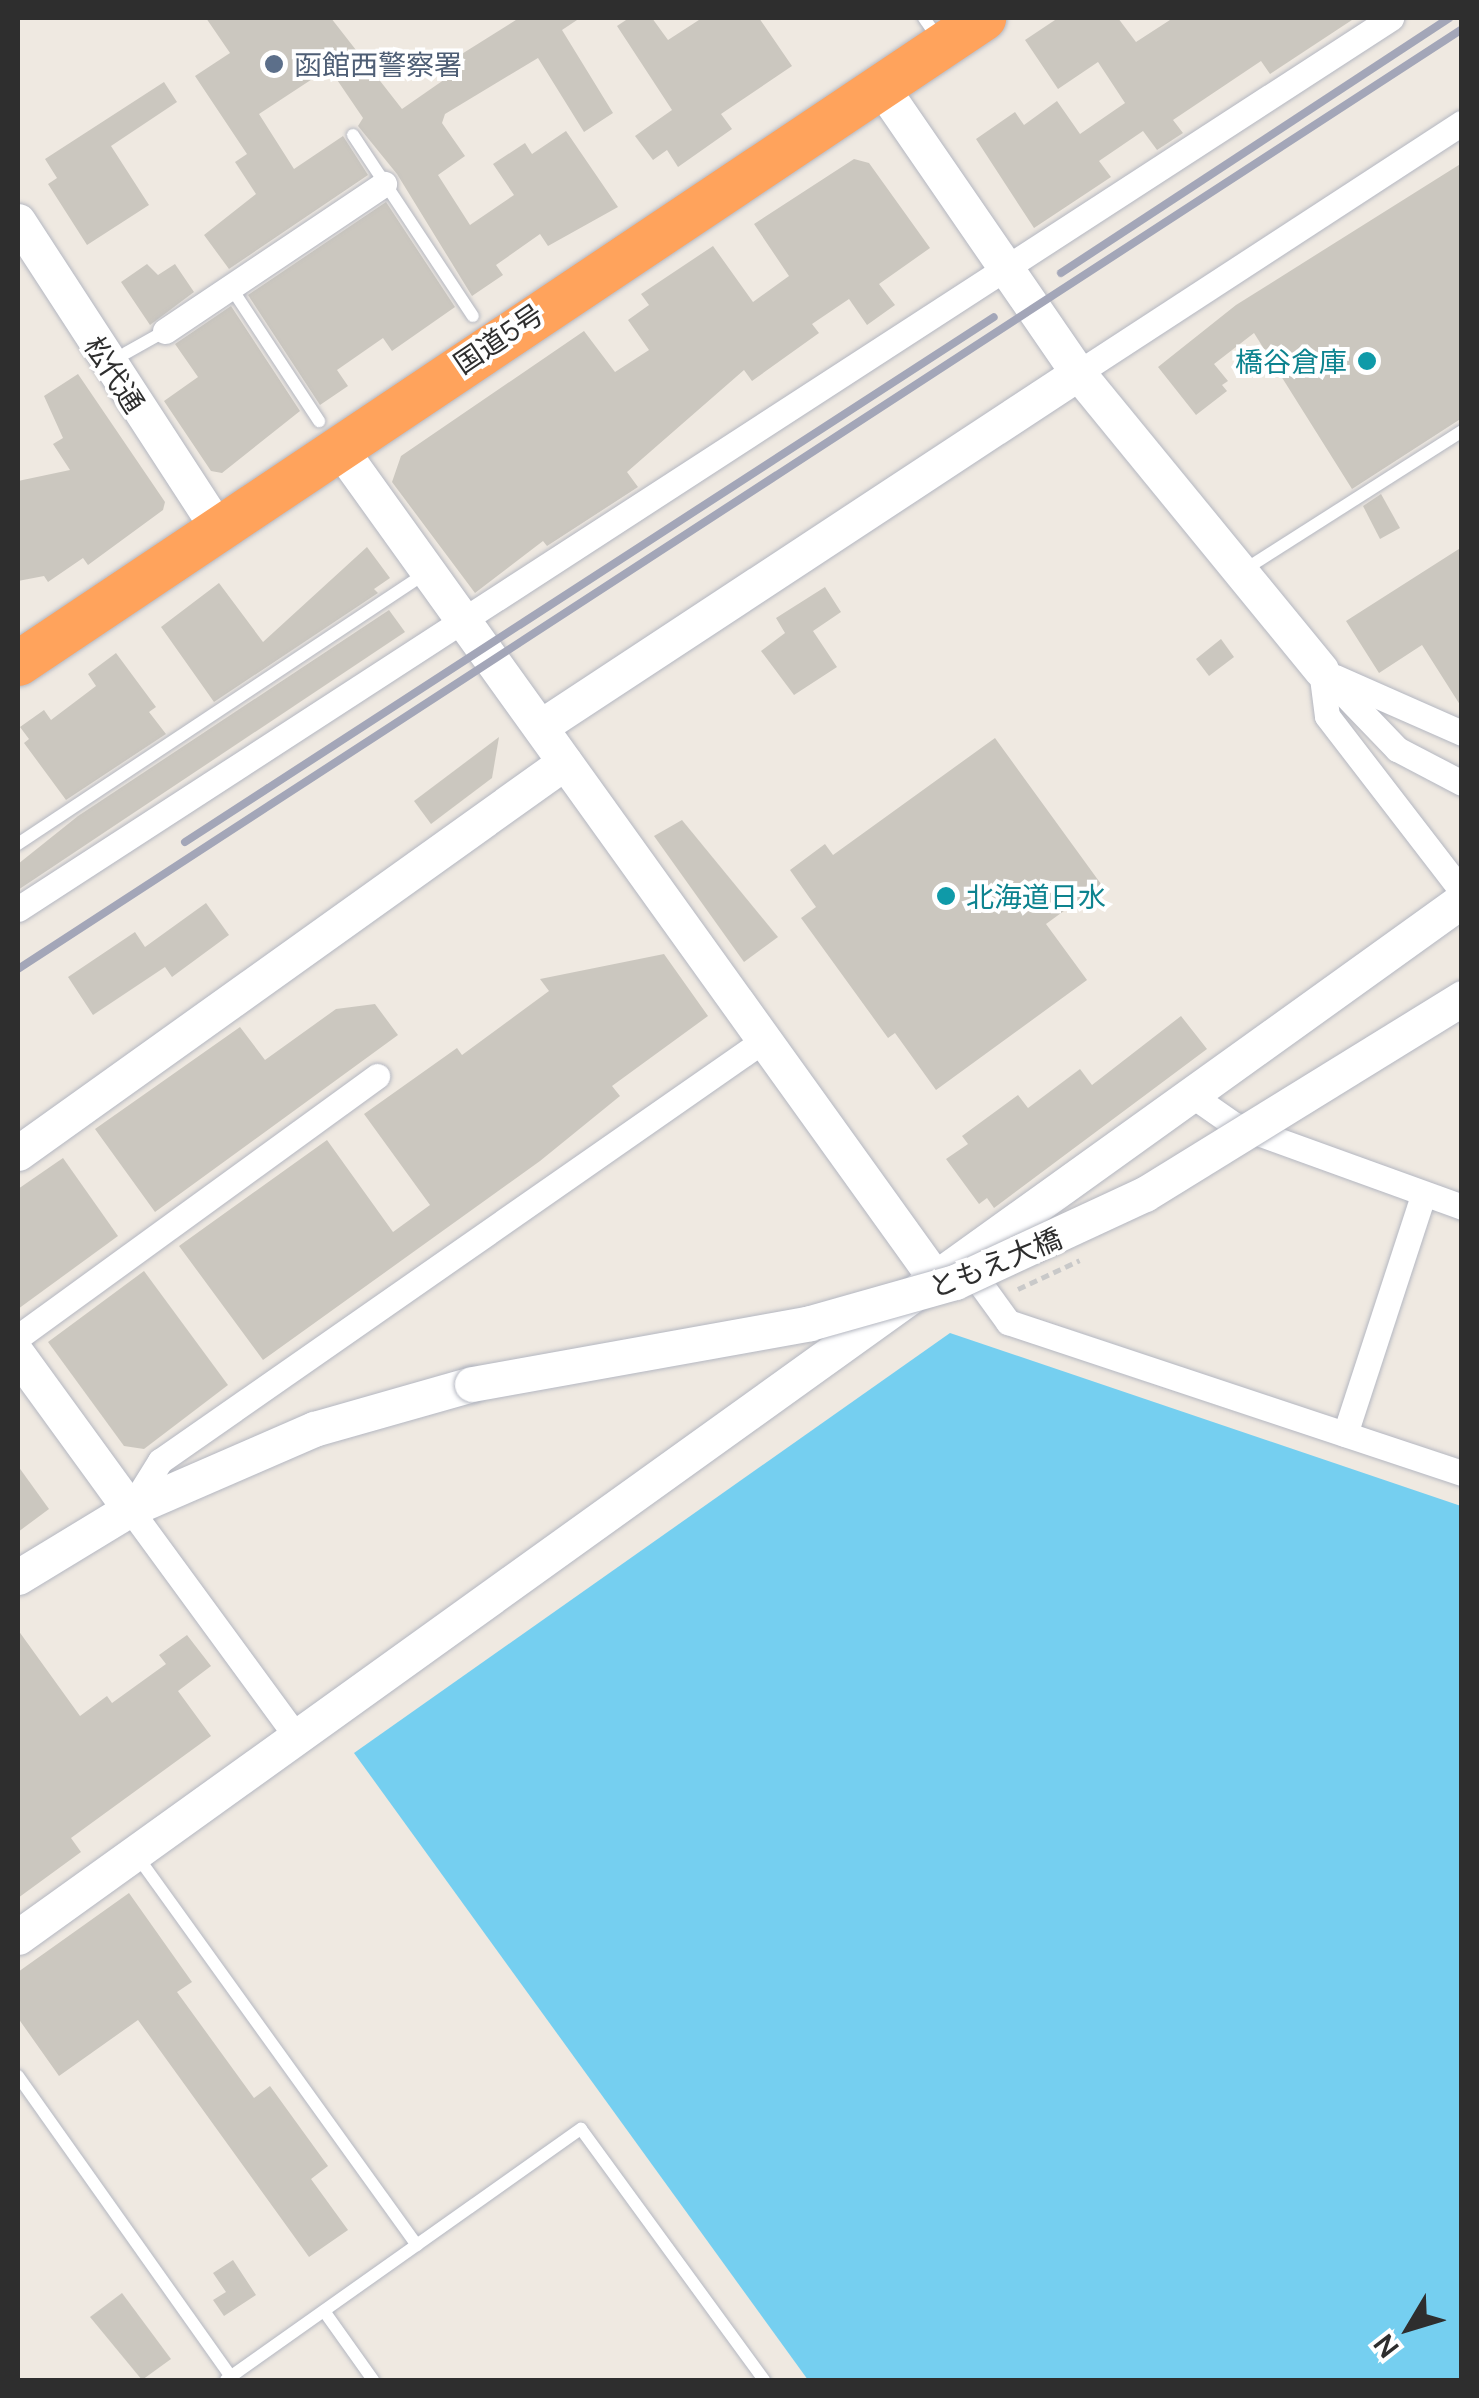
<!DOCTYPE html>
<meta charset="utf-8">
<style>
body{margin:0}
#map{position:relative;width:1479px;height:2398px;overflow:hidden;background:#efe9e1;font-family:Manrope,"Noto Sans JP",sans-serif}
div>[style]{position:absolute}
.water>*{inset:0;background:#75cff0}
.building>*{inset:0;background:#cbc7bf}
.roads{filter:drop-shadow(0 0 2px #b4b7c1) drop-shadow(0 0 2px #b4b7c1)}
.lane>*{height:12px;margin:-6px;padding:0 6px;transform-origin:6px;border-radius:6px;background:#fff}
.street>*{height:25px;margin:-12.5px;padding:0 12.5px;transform-origin:12.5px;border-radius:12.5px;background:#fff}
.secondary>*{height:35px;margin:-17.5px;padding:0 17.5px;transform-origin:17.5px;border-radius:17.5px;background:#fff}
.highway>*{height:45px;margin:-22.5px;padding:0 22.5px;transform-origin:22.5px;border-radius:22.5px;background:#ffa35c}
.rail>*{height:8px;margin:-4px;padding:0 4px;transform-origin:4px;border-radius:4px;background:#a3a6b8}
.path-bridge>*{height:5px;margin-top:-2.5px;transform-origin:0;background:repeating-linear-gradient(90deg,#c9c9c9 0 8px,transparent 0 13px)}
.bridges{filter:drop-shadow(0 0 2px #b4b7c1) drop-shadow(0 0 2px #b4b7c1)}
.secondary-bridge>*{height:35px;margin:-17.5px;padding:0 17.5px;transform-origin:17.5px;border-radius:17.5px;background:#fff}
.dots>*{width:28px;height:28px;translate:-50% -50%;box-sizing:border-box;border:5px solid #fff;border-radius:50%}
span{translate:-50% -50%;white-space:nowrap;text-align:center;line-height:1.15;-webkit-text-stroke:8px #fff;paint-order:stroke}
.service-label{font-size:28px;color:#4e5e75}
.left{translate:0 -50%;text-align:left}
.street-label{font-size:28px;color:#2e2e2e}
.culture-label{font-size:28px;color:#0d838f}
.right{translate:-100% -50%;text-align:right}
.frame{position:absolute;inset:0;border:20px solid #2e2e2e;pointer-events:none}
.north{position:absolute;left:1359px;top:2278px;width:100px;height:100px;-webkit-text-stroke:8px #fff;paint-order:stroke;rotate:232deg;font-size:28px;font-weight:700;line-height:40px;text-align:center;color:#2e2e2e}
.north::after{content:'';display:block;margin:auto;width:35px;height:45px;background:#2e2e2e;clip-path:polygon(50% 0,100% 100%,50% 72%,0 100%)}
</style>
<div id="map">
<div class="water">
<i style="clip-path:polygon(950px 1333px,1461px 1506px,1461px 2380px,808px 2380px,354px 1753px)"></i>
</div>
<div class="building">
<i style="clip-path:polygon(206px 18px,331px 18px,402px 109px,448px 77px,441px 67px,519px 18px,580px 18px,562px 30px,613px 113px,584px 132px,538px 58px,445px 114px,442px 123px,465px 156px,438px 175px,470px 225px,514px 195px,493px 164px,525px 143px,532px 154px,566px 131px,618px 207px,548px 246px,540px 234px,496px 265px,503px 275px,472px 296px,397px 174px,358px 126px,363px 118px,329px 68px,259px 114px,294px 169px,343px 136px,368px 175px,229px 269px,204px 235px,256px 194px,235px 162px,247px 154px,195px 76px,230px 53px)"></i>
<i style="clip-path:polygon(629px 18px,652px 18px,668px 40px,702px 18px,759px 18px,792px 66px,721px 114px,732px 129px,678px 167px,667px 150px,653px 160px,635px 136px,672px 110px,617px 26px)"></i>
<i style="clip-path:polygon(1058px 18px,1118px 18px,1136px 42px,1173px 18px,1355px 18px,1270px 74px,1261px 61px,1173px 120px,1183px 133px,1157px 150px,1143px 131px,1099px 161px,1111px 177px,1034px 228px,976px 139px,1015px 112px,1024px 125px,1057px 101px,1080px 134px,1125px 103px,1098px 62px,1058px 89px,1025px 40px)"></i>
<i style="clip-path:polygon(164px 82px,177px 102px,111px 146px,149px 205px,87px 245px,48px 184px,57px 178px,45px 159px)"></i>
<i style="clip-path:polygon(854px 159px,869px 163px,930px 248px,879px 284px,895px 305px,867px 325px,849px 299px,812px 324px,819px 333px,752px 381px,744px 370px,627px 472px,638px 487px,547px 546px,543px 541px,475px 593px,392px 482px,401px 456px,584px 331px,615px 372px,649px 350px,628px 320px,649px 305px,641px 294px,713px 246px,753px 302px,789px 276px,754px 224px)"></i>
<i style="clip-path:polygon(1462px 163px,1462px 418px,1352px 489px,1254px 333px,1214px 364px,1228px 381px,1222px 385px,1227px 391px,1196px 415px,1158px 367px,1236px 305px)"></i>
<i style="clip-path:polygon(386px 202px,455px 307px,392px 351px,383px 338px,337px 370px,348px 386px,320px 405px,248px 295px)"></i>
<i style="clip-path:polygon(147px 264px,158px 275px,175px 264px,194px 292px,150px 325px,121px 282px)"></i>
<i style="clip-path:polygon(231px 306px,300px 411px,222px 473px,211px 471px,164px 401px,198px 377px,175px 344px)"></i>
<i style="clip-path:polygon(78px 374px,165px 502px,163px 510px,88px 565px,83px 558px,48px 582px,44px 576px,18px 581px,18px 481px,70px 470px,53px 444px,63px 438px,44px 396px)"></i>
<i style="clip-path:polygon(1381px 494px,1400px 528px,1380px 539px,1363px 506px)"></i>
<i style="clip-path:polygon(367px 547px,390px 578px,374px 589px,378px 593px,214px 702px,161px 627px,219px 583px,263px 642px)"></i>
<i style="clip-path:polygon(1462px 547px,1462px 708px,1422px 645px,1379px 673px,1346px 621px)"></i>
<i style="clip-path:polygon(825px 587px,841px 612px,813px 631px,837px 667px,794px 695px,761px 651px,785px 633px,776px 618px)"></i>
<i style="clip-path:polygon(389px 610px,405px 632px,18px 890px,18px 864px,78px 816px)"></i>
<i style="clip-path:polygon(1221px 639px,1234px 657px,1209px 676px,1196px 659px)"></i>
<i style="clip-path:polygon(116px 653px,156px 707px,149px 712px,166px 734px,66px 800px,24px 743px,29px 739px,20px 727px,44px 710px,51px 720px,96px 686px,88px 674px)"></i>
<i style="clip-path:polygon(499px 737px,492px 778px,431px 824px,414px 801px)"></i>
<i style="clip-path:polygon(995px 738px,1101px 884px,1046px 924px,1087px 980px,936px 1090px,895px 1033px,888px 1038px,801px 918px,816px 907px,790px 870px,825px 844px,833px 855px)"></i>
<i style="clip-path:polygon(682px 820px,778px 937px,744px 962px,654px 836px)"></i>
<i style="clip-path:polygon(206px 903px,229px 935px,172px 977px,165px 967px,93px 1015px,68px 977px,135px 932px,145px 947px)"></i>
<i style="clip-path:polygon(664px 954px,708px 1016px,612px 1086px,620px 1096px,540px 1161px,263px 1360px,179px 1246px,327px 1140px,393px 1232px,430px 1205px,364px 1114px,457px 1048px,462px 1055px,549px 991px,540px 979px)"></i>
<i style="clip-path:polygon(375px 1004px,398px 1035px,155px 1212px,95px 1129px,240px 1027px,265px 1060px,336px 1009px)"></i>
<i style="clip-path:polygon(1181px 1016px,1207px 1049px,994px 1208px,987px 1198px,979px 1204px,946px 1159px,968px 1144px,962px 1136px,1018px 1095px,1028px 1108px,1080px 1069px,1092px 1085px)"></i>
<i style="clip-path:polygon(63px 1158px,118px 1236px,18px 1309px,18px 1189px)"></i>
<i style="clip-path:polygon(144px 1271px,228px 1385px,144px 1449px,124px 1446px,48px 1342px)"></i>
<i style="clip-path:polygon(18px 1466px,49px 1509px,18px 1532px)"></i>
<i style="clip-path:polygon(18px 1630px,80px 1716px,107px 1696px,112px 1703px,166px 1664px,159px 1655px,187px 1635px,211px 1666px,178px 1691px,211px 1736px,71px 1838px,81px 1852px,18px 1898px)"></i>
<i style="clip-path:polygon(129px 1893px,192px 1982px,177px 1992px,254px 2098px,270px 2086px,328px 2166px,311px 2179px,348px 2230px,309px 2257px,138px 2020px,59px 2076px,18px 2018px,18px 1972px)"></i>
<i style="clip-path:polygon(233px 2260px,256px 2295px,224px 2316px,213px 2300px,226px 2292px,213px 2273px)"></i>
<i style="clip-path:polygon(122px 2293px,171px 2359px,142px 2380px,90px 2317px)"></i>
</div>
<div class="roads">
<div class="lane">
<i style="left:924px;top:18px;width:24px;rotate:55deg"></i>
<i style="left:353px;top:135px;width:217px;rotate:56.5deg"></i>
<i style="left:230px;top:286px;width:162px;rotate:56.6deg"></i>
<i style="left:126px;top:353px;width:45px;rotate:-29.4deg"></i>
<i style="left:1244px;top:570px;width:259px;rotate:-32.5deg"></i>
<i style="left:18px;top:844px;width:490px;rotate:-33.6deg"></i>
<i style="left:135px;top:1853px;width:483px;rotate:54.3deg"></i>
<i style="left:18px;top:2076px;width:369px;rotate:54.7deg"></i>
<i style="left:324px;top:2311px;width:85px;rotate:54.6deg"></i>
<i style="left:226px;top:2380px;width:435px;rotate:-35.3deg"></i>
<i style="left:581px;top:2129px;width:311px;rotate:53.9deg"></i>
</div>
<div class="street">
<i style="left:165px;top:331px;width:264px;rotate:-33.9deg"></i>
<i style="left:1078px;top:373px;width:458px;rotate:-33.1deg"></i>
<i style="left:1321px;top:670px;width:46px;rotate:82.6deg"></i>
<i style="left:1327px;top:716px;width:221px;rotate:52.4deg"></i>
<i style="left:1321px;top:670px;width:110px;rotate:46.1deg"></i>
<i style="left:1397px;top:749px;width:73px;rotate:27.6deg"></i>
<i style="left:1335px;top:677px;width:139px;rotate:23.8deg"></i>
<i style="left:18px;top:909px;width:1637px;rotate:-32.98deg"></i>
<i style="left:1193px;top:1096px;width:49px;rotate:35deg"></i>
<i style="left:1233px;top:1124px;width:244px;rotate:19.9deg"></i>
<i style="left:966px;top:1264px;width:72px;rotate:54.1deg"></i>
<i style="left:1008px;top:1322px;width:478px;rotate:18.4deg"></i>
<i style="left:18px;top:1337px;width:444px;rotate:-36deg"></i>
<i style="left:1345px;top:1434px;width:251px;rotate:-71.9deg"></i>
<i style="left:296px;top:1736px;width:281px;rotate:-126.2deg"></i>
<i style="left:130px;top:1509px;width:57px;rotate:-58deg"></i>
<i style="left:160px;top:1461px;width:736px;rotate:-34.88deg"></i>
</div>
<div class="secondary">
<i style="left:880px;top:85px;width:349px;rotate:55.5deg"></i>
<i style="left:1078px;top:373px;width:384px;rotate:50.7deg"></i>
<i style="left:18px;top:221px;width:364px;rotate:57deg"></i>
<i style="left:338px;top:446px;width:1024px;rotate:54.34deg"></i>
<i style="left:540px;top:727px;width:644px;rotate:-33.34deg"></i>
<i style="left:18px;top:1153px;width:672px;rotate:-35.56deg"></i>
<i style="left:18px;top:1355px;width:190px;rotate:54deg"></i>
<i style="left:18px;top:1577px;width:131px;rotate:-31.3deg"></i>
<i style="left:130px;top:1509px;width:201px;rotate:-23.5deg"></i>
<i style="left:314px;top:1429px;width:164px;rotate:-15.9deg"></i>
<i style="left:18px;top:1937px;width:1778px;rotate:-35.68deg"></i>
</div>
<div class="highway">
<i style="left:18px;top:663px;width:1161px;rotate:-33.76deg"></i>
</div>
</div>
<div class="rail">
<i style="left:1061px;top:273px;width:464px;rotate:-33.3deg"></i>
<i style="left:185px;top:842px;width:964px;rotate:-32.98deg"></i>
<i style="left:18px;top:969px;width:1723px;rotate:-33.06deg"></i>
</div>
<div class="path-bridge">
<i style="left:1018px;top:1289px;width:68px;rotate:-25.1deg"></i>
</div>
<div class="bridges">
<div class="secondary-bridge">
<i style="left:472px;top:1384px;width:343px;rotate:-10.2deg"></i>
<i style="left:810px;top:1323px;width:151px;rotate:-15.8deg"></i>
<i style="left:955px;top:1282px;width:209px;rotate:-24.9deg"></i>
<i style="left:1145px;top:1194px;width:373px;rotate:-31.7deg"></i>
</div>
</div>
<div class="dots">
<i style="left:274px;top:64px;background:#5c6f8a"></i>
<i style="left:1367px;top:361px;background:#0f9aa8"></i>
<i style="left:946px;top:896px;background:#0f9aa8"></i>
</div>
<div class="service-label">
<span class="left" style="left:294px;top:64px">函館西警察署</span>
</div>
<div class="street-label">
<span style="left:498px;top:338px;rotate:-34deg">国道5号</span>
<span style="left:115px;top:374px;rotate:57deg">松代通</span>
<span style="left:995px;top:1262px;rotate:-22deg">ともえ大橋</span>
</div>
<div class="culture-label">
<span class="right" style="left:1347px;top:361px">橋谷倉庫</span>
<span class="left" style="left:966px;top:896px">北海道日水</span>
</div>
<div class="frame"></div>
<div class="north">N</div>
</div>
